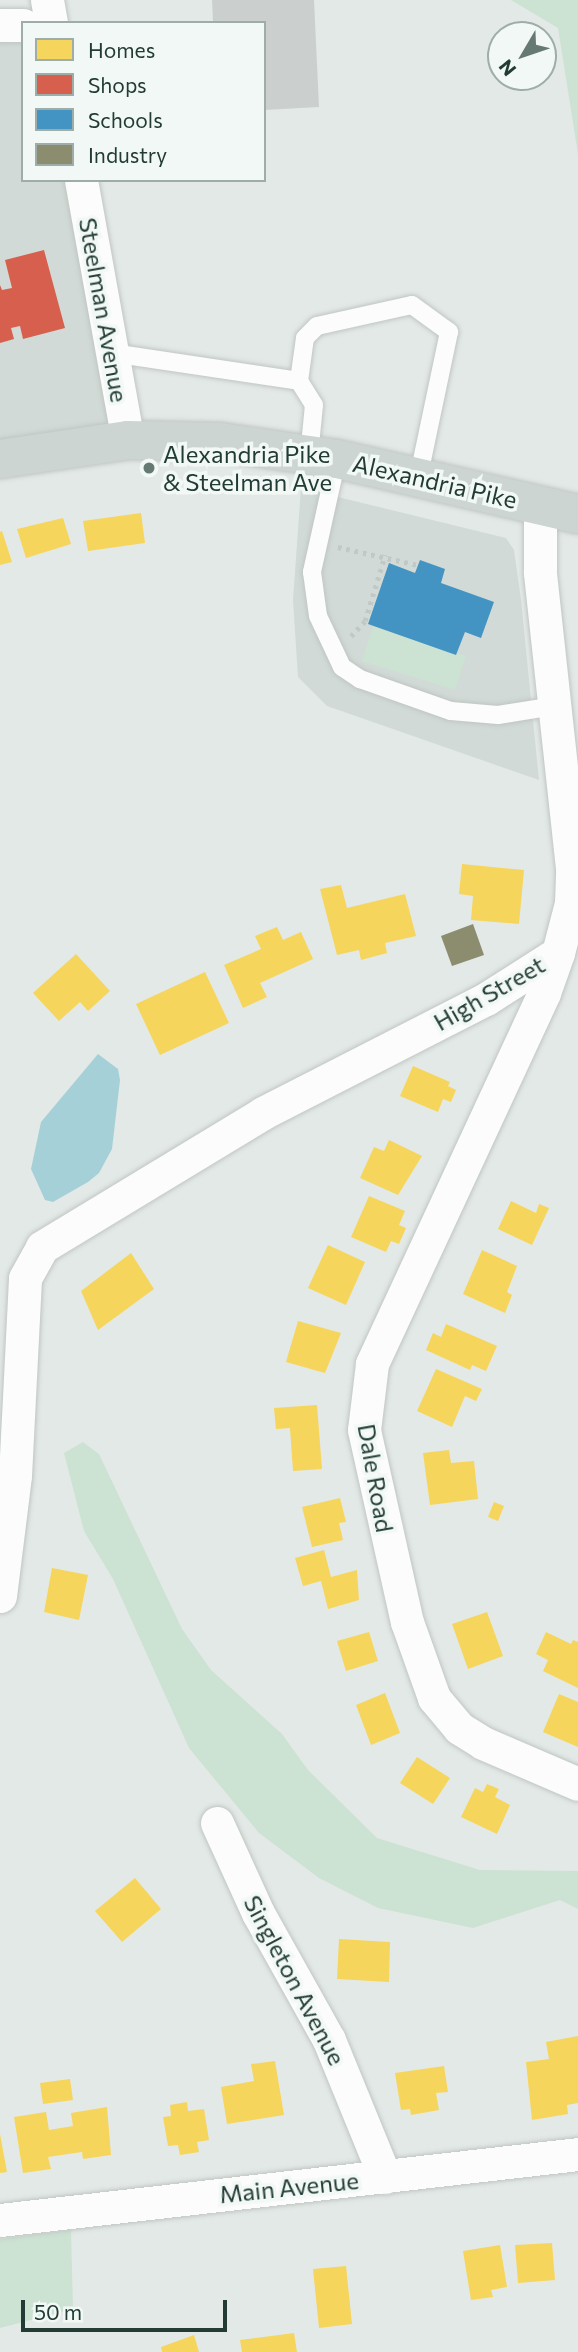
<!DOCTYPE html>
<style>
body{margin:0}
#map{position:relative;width:578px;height:2352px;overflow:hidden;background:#e3e9e6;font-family:Commissioner,sans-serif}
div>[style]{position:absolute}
.built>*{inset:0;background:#d1dad6}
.green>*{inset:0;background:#cce2d3}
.water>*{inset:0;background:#a5d0d7}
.homes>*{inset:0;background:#f6d55c}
.shops>*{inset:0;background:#d6604d}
.schools>*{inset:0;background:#4393c3}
.industry>*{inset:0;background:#8c8c6e}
.building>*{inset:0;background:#cbd0ce}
.path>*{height:4.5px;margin-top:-2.25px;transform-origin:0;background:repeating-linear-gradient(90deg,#c0c9c5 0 3.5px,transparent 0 8.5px)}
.roads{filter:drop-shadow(0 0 2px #c0c6c3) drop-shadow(0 0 2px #c0c6c3)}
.service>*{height:18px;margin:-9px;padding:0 9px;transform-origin:9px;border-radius:9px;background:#fbfcfb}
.minor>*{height:33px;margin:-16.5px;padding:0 16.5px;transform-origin:16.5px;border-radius:16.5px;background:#fbfcfb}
.primary>*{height:38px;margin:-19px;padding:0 19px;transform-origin:19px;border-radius:19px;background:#cdd5d2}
.dots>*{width:19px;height:19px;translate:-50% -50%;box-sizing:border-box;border:4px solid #f2f8f5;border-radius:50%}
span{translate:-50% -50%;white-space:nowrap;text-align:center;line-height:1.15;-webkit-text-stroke:7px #f2f8f5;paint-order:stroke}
.street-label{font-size:24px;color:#223c35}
.poi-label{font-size:24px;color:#223c35}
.left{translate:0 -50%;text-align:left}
.legend{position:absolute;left:21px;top:21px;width:245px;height:161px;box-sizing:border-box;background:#f2f8f5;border:2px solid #9fada8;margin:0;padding:9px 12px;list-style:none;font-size:21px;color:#223c35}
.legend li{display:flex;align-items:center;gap:14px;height:35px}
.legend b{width:35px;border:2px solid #9fada8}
.north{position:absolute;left:487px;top:21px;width:70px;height:70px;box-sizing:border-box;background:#f2f8f5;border:2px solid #9fada8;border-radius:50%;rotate:231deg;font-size:19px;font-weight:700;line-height:28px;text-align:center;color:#223c35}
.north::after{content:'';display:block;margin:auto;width:24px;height:32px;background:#667973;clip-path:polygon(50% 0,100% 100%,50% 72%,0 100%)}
.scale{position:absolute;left:21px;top:2300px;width:206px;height:32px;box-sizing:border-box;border:4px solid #223c35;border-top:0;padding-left:9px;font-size:21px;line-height:24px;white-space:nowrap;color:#223c35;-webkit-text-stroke:5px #f2f8f5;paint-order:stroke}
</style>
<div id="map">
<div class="built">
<i style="clip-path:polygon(0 25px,23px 25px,23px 180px,81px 180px,128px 440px,0 459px)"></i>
<i style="clip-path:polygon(301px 488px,506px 538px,514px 550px,521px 600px,539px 780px,327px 706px,298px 677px,293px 600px)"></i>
</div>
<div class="green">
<i style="clip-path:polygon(511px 0,578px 0,578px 154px,558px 28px)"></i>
<i style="clip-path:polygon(373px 626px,466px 656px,455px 690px,362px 661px)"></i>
<i style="clip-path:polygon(83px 1442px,99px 1454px,182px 1629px,211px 1670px,282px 1734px,308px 1770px,377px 1838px,480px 1870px,578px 1871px,578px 1909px,560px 1900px,473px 1928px,378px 1908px,319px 1878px,259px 1833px,189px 1748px,113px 1579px,84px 1531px,64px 1453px)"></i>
<i style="clip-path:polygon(71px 2230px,73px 2309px,0 2328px,0 2239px)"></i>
</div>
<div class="water">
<i style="clip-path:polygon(98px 1054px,118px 1069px,120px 1080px,112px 1149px,99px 1173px,88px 1182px,53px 1202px,45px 1200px,31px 1169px,41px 1122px)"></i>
</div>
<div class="homes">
<i style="clip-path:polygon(141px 513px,145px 543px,88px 551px,83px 521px)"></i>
<i style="clip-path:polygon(63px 518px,71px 544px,26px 558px,17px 529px)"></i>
<i style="clip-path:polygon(2px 531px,12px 562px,0 565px,0 532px)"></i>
<i style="clip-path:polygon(462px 864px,524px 870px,519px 924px,471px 920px,473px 896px,459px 894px)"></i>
<i style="clip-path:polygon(341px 885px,347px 908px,405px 894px,416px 936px,385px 943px,387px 953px,361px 960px,359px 950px,337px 955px,320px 889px)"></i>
<i style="clip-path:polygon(277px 927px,283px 940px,301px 932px,313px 959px,260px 983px,267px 997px,243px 1008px,224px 965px,261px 949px,255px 936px)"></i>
<i style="clip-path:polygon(76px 954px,110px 991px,88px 1011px,80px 1002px,59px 1021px,33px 993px)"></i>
<i style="clip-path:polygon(205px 972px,229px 1023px,160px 1055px,136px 1004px)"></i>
<i style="clip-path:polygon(413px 1066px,450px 1082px,448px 1086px,456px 1090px,451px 1102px,443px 1099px,438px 1112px,400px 1096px)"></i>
<i style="clip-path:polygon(389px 1140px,422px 1156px,398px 1195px,360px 1178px,374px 1147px,384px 1151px)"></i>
<i style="clip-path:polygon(369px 1196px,405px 1211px,399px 1225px,406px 1228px,399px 1244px,391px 1241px,386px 1252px,351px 1237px)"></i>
<i style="clip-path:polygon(511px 1201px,536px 1213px,539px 1204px,549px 1208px,532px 1245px,498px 1229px)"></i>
<i style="clip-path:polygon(328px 1245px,365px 1262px,346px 1305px,308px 1288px)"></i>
<i style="clip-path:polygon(482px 1250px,517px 1266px,507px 1292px,512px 1295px,505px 1313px,463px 1294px)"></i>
<i style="clip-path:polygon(131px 1253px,154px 1289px,98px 1330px,81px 1291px)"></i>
<i style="clip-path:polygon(298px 1321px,341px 1333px,325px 1373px,286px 1362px)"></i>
<i style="clip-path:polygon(446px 1324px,497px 1346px,486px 1371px,472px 1365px,470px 1370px,426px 1350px,433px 1333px,441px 1337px)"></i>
<i style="clip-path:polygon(436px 1369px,482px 1389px,476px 1401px,465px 1396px,452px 1427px,417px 1411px)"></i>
<i style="clip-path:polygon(317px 1405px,322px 1469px,293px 1471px,290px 1428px,276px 1429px,274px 1408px)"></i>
<i style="clip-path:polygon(449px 1450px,451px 1463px,474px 1461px,478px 1499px,430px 1505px,423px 1453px)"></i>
<i style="clip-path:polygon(340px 1498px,346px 1522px,339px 1523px,343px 1540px,312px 1547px,302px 1507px)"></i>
<i style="clip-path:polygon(494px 1502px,504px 1506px,498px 1521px,488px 1517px)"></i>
<i style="clip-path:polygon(324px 1550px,331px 1577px,357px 1570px,359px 1600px,328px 1609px,321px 1581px,303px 1586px,295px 1558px)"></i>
<i style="clip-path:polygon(52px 1568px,88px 1575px,79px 1620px,44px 1612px)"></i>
<i style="clip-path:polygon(487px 1612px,503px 1656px,468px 1669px,452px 1624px)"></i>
<i style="clip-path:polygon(369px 1632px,378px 1661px,346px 1671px,337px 1641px)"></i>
<i style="clip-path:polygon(546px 1632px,571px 1644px,573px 1640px,578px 1642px,578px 1688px,543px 1671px,548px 1660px,536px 1654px)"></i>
<i style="clip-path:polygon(385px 1693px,400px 1733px,371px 1745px,356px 1705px)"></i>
<i style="clip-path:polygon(559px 1694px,578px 1702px,578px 1747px,543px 1732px)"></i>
<i style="clip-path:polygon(417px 1757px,450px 1778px,433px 1804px,400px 1783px)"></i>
<i style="clip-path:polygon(487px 1784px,499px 1789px,495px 1797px,510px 1805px,497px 1834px,461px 1817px,475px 1788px,483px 1792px)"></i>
<i style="clip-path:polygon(135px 1878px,161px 1909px,122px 1942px,95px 1911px)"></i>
<i style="clip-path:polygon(339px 1939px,390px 1942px,389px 1982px,337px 1979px)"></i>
<i style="clip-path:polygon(578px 2036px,578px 2103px,567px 2105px,568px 2114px,532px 2120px,526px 2062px,549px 2059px,546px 2042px)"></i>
<i style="clip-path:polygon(275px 2061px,284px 2115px,227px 2124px,221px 2087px,254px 2081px,251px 2064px)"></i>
<i style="clip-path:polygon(444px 2066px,448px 2092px,436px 2093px,439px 2110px,411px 2115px,410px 2109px,401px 2110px,395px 2073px)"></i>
<i style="clip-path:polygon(70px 2079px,73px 2100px,43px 2104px,40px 2083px)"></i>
<i style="clip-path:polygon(187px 2102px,188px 2111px,204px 2109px,209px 2140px,197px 2142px,199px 2152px,180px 2155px,178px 2145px,168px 2146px,163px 2117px,171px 2116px,170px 2105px)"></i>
<i style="clip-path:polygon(107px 2107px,111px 2155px,83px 2159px,82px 2152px,48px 2157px,51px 2169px,23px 2173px,14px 2117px,46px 2112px,49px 2130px,73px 2126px,71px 2113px)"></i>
<i style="clip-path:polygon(0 2134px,7px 2172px,0 2173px)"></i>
<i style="clip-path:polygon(552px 2243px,555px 2280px,518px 2283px,515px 2245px)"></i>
<i style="clip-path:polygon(500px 2245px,507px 2287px,491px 2290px,493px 2297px,471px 2300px,463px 2251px)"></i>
<i style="clip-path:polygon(346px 2266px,352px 2324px,319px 2328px,313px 2269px)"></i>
<i style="clip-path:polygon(294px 2333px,297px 2352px,242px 2352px,240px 2340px)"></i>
<i style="clip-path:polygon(194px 2335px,199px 2352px,162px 2352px,161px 2347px)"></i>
</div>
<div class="shops">
<i style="clip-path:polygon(44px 250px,65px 328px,23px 339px,20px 326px,11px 328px,14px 339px,0 343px,0 285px,2px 290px,12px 288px,5px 260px)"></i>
</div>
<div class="schools">
<i style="clip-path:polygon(420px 560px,445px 569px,441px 583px,494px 602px,481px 638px,465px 632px,456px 655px,368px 624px,389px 563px,415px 573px)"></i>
</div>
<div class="industry">
<i style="clip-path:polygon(473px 924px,484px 955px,452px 966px,441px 936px)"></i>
</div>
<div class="building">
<i style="clip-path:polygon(212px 0,314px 0,319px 107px,264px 110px,264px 23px,213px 23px)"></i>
</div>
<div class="path">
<i style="left:338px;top:547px;width:82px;rotate:12.7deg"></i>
<i style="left:351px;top:636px;width:21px;rotate:-47deg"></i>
<i style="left:365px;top:621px;width:69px;rotate:-73.1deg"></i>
</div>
<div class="roads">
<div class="service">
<i style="left:112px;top:353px;width:189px;rotate:8.5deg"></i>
<i style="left:299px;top:381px;width:28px;rotate:58deg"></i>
<i style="left:314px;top:405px;width:50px;rotate:95.7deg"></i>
<i style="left:299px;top:381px;width:43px;rotate:-82.1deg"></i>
<i style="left:305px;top:338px;width:17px;rotate:-45deg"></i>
<i style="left:317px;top:326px;width:97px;rotate:-12.5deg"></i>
<i style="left:412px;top:305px;width:46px;rotate:36.1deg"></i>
<i style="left:449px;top:332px;width:150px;rotate:101.9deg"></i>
<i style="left:337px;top:459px;width:116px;rotate:102.5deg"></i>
<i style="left:312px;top:572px;width:44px;rotate:82.2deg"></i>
<i style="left:318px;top:616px;width:56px;rotate:64.8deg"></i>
<i style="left:342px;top:667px;width:22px;rotate:34deg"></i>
<i style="left:360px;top:679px;width:96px;rotate:19.4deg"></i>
<i style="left:451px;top:711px;width:47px;rotate:4.9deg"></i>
<i style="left:498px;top:715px;width:58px;rotate:-9deg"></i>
</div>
<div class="minor">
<i style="left:47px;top:0;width:23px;rotate:80deg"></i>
<i style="left:0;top:25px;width:23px"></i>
<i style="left:81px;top:180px;width:264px;rotate:79.8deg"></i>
<i style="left:558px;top:953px;width:42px;rotate:109.3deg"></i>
<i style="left:544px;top:993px;width:409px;rotate:114.9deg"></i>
<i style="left:372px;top:1364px;width:66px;rotate:96.9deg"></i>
<i style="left:364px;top:1430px;width:197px;rotate:77.4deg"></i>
<i style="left:407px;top:1622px;width:81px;rotate:70.4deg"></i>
<i style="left:434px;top:1698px;width:39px;rotate:50deg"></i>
<i style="left:459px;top:1728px;width:28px;rotate:32deg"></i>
<i style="left:483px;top:1743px;width:103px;rotate:23.3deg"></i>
<i style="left:0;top:1596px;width:121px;rotate:-82.9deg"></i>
<i style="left:15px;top:1476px;width:198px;rotate:-87.1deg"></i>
<i style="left:25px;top:1278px;width:35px;rotate:-61deg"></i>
<i style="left:42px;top:1247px;width:258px;rotate:-31.2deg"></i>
<i style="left:263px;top:1113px;width:250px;rotate:-27.1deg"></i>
<i style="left:486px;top:999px;width:85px;rotate:-32.6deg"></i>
<i style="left:558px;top:953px;width:52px;rotate:-75.4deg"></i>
<i style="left:571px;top:903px;width:35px;rotate:-88deg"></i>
<i style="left:572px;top:868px;width:298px;rotate:-96.2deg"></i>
<i style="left:540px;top:572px;width:67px;rotate:-90deg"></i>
<i style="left:217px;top:1823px;width:99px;rotate:65.5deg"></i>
<i style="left:258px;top:1913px;width:145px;rotate:60.8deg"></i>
<i style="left:329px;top:2040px;width:148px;rotate:67.8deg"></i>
<i style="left:0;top:2220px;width:582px;rotate:-6.51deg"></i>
</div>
<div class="primary">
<i style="left:0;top:459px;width:129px;rotate:-8.4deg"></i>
<i style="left:128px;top:440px;width:92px;rotate:1.2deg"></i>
<i style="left:220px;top:442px;width:118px;rotate:8.3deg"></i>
<i style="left:337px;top:459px;width:247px;rotate:12.9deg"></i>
</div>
</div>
<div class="dots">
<i style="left:149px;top:468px;background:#667973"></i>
</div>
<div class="street-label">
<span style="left:104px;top:310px;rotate:80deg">Steelman Avenue</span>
<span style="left:435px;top:481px;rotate:13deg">Alexandria Pike</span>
<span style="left:489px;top:993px;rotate:-30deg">High Street</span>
<span style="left:376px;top:1478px;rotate:80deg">Dale Road</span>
<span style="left:295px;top:1980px;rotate:62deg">Singleton Avenue</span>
<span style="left:289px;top:2187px;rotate:-6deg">Main Avenue</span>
</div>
<div class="poi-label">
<span class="left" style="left:163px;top:468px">Alexandria Pike<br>&amp; Steelman Ave</span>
</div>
<ul class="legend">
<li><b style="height:19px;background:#f6d55c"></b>Homes</li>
<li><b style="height:19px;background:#d6604d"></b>Shops</li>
<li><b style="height:19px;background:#4393c3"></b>Schools</li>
<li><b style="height:19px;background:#8c8c6e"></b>Industry</li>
</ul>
<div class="north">N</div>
<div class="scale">50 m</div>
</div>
